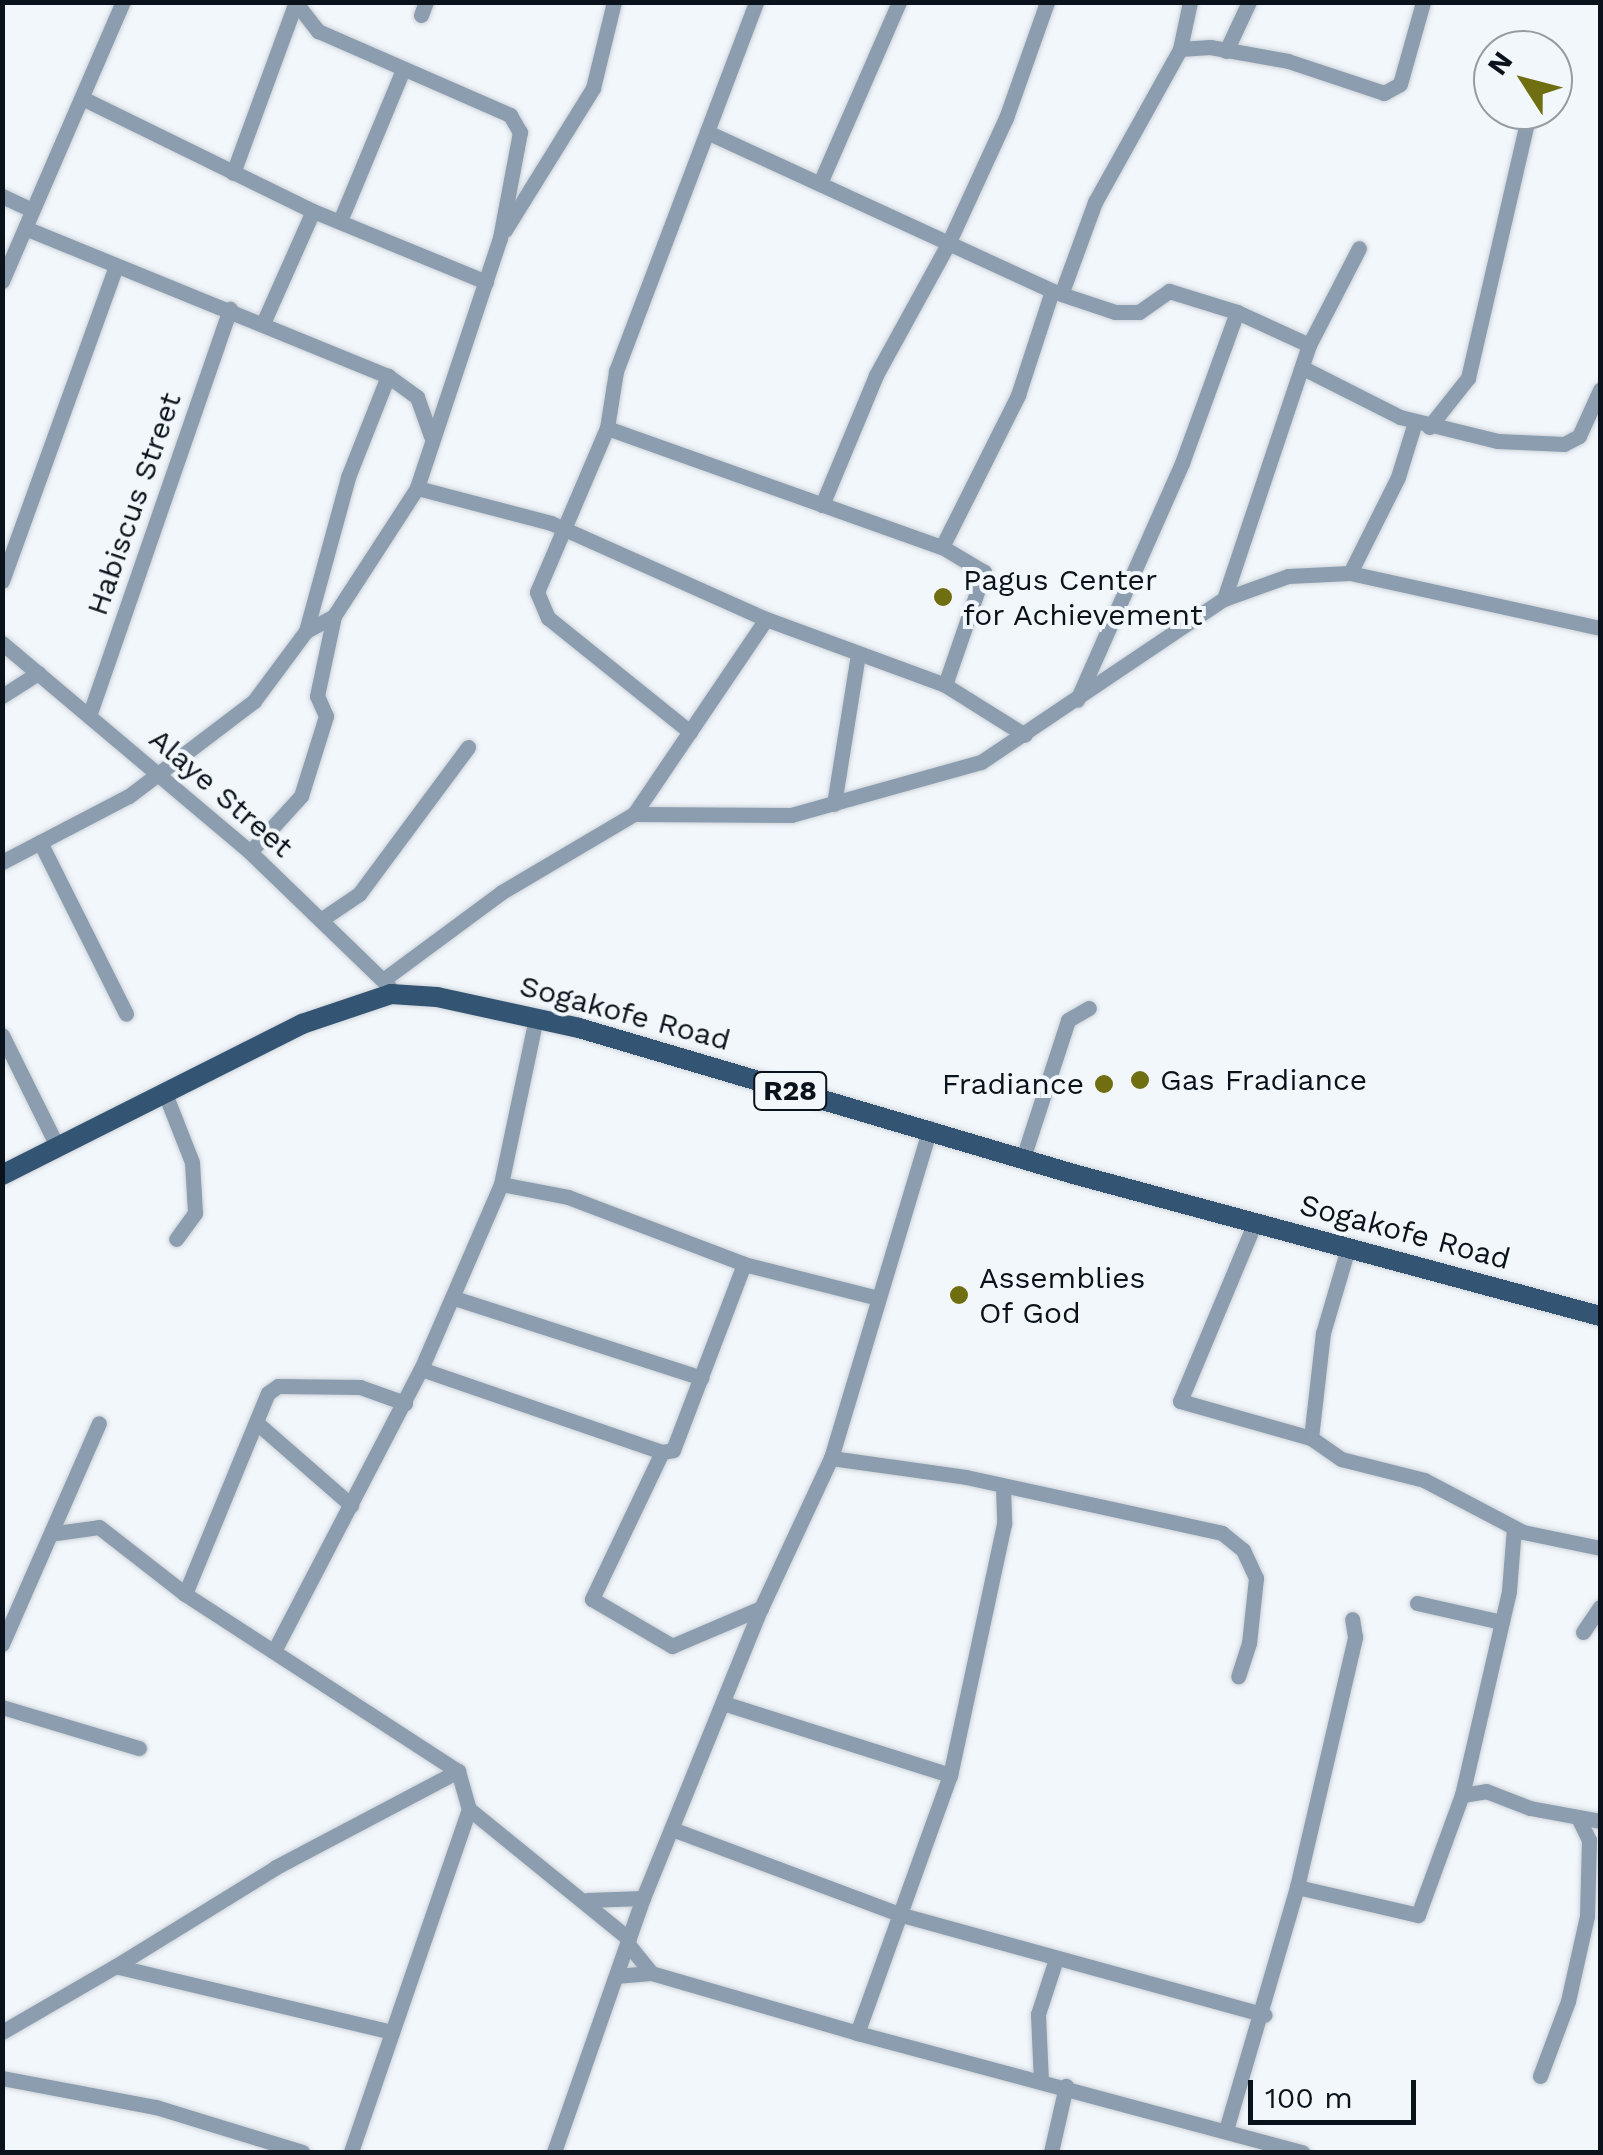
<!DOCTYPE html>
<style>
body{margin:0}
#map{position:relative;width:1603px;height:2155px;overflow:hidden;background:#f2f7fc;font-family:"Work Sans",sans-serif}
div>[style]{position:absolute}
.roads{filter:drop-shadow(0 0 2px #cdd3d8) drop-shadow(0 0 2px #cdd3d8)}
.minor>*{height:15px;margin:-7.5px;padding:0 7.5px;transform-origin:7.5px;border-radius:7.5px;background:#8b9daf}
.major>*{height:20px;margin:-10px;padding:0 10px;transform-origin:10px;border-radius:10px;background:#335472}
.dots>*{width:28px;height:28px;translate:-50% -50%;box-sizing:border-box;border:5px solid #f2f7fc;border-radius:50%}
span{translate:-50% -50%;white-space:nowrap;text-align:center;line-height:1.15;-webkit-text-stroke:8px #f2f7fc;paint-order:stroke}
.shield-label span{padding:2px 8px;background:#f2f7fc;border:2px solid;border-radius:8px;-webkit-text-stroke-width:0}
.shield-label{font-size:28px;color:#0a131b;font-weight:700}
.street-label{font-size:30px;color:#0a131b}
.poi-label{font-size:30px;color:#0a131b}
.left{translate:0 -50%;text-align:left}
.right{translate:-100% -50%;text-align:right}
.frame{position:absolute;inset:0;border:5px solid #0a131b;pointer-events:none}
.north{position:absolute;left:1473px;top:30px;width:100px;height:100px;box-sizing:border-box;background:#f2f7fc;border:2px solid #959ca2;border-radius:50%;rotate:306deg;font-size:28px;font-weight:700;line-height:40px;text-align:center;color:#0a131b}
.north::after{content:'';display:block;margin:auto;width:35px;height:45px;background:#6f6e10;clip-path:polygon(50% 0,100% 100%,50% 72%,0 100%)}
.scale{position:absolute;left:1248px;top:2080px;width:168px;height:45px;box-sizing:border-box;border:5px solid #0a131b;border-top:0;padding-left:12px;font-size:30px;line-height:35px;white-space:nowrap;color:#0a131b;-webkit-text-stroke:8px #f2f7fc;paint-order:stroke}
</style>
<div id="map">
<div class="roads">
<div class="minor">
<i style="left:296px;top:3px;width:36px;rotate:52deg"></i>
<i style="left:318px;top:31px;width:210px;rotate:23.6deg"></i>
<i style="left:510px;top:115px;width:20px;rotate:60deg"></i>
<i style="left:520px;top:132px;width:108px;rotate:100.7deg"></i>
<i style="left:500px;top:238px;width:263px;rotate:108.4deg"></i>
<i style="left:417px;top:488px;width:153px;rotate:123deg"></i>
<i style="left:334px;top:616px;width:32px;rotate:152deg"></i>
<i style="left:421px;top:15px;width:14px;rotate:-69deg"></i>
<i style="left:1180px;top:49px;width:30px;rotate:-4deg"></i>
<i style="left:1210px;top:47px;width:79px;rotate:10.2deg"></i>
<i style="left:1288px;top:61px;width:101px;rotate:18.4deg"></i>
<i style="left:1384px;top:93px;width:18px;rotate:-29deg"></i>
<i style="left:1400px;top:84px;width:85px;rotate:-74.3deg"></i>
<i style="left:1226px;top:51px;width:54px;rotate:-64.9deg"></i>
<i style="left:82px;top:98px;width:257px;rotate:26.1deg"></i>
<i style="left:313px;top:211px;width:187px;rotate:22.3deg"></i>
<i style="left:707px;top:132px;width:380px;rotate:24.7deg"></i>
<i style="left:1052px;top:291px;width:66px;rotate:18.4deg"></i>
<i style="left:1115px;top:312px;width:24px"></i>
<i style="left:1139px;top:312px;width:37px;rotate:-35deg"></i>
<i style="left:1169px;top:291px;width:71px;rotate:17.2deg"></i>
<i style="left:233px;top:173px;width:182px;rotate:-69.8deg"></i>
<i style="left:820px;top:183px;width:197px;rotate:-66.4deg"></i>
<i style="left:2px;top:196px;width:33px;rotate:25deg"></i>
<i style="left:340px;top:221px;width:164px;rotate:-67.4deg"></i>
<i style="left:30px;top:230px;width:387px;rotate:22.2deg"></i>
<i style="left:388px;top:376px;width:36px;rotate:36deg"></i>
<i style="left:417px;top:397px;width:41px;rotate:70.3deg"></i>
<i style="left:505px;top:230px;width:167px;rotate:-58.2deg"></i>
<i style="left:593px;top:88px;width:89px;rotate:-76.3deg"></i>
<i style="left:2px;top:281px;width:304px;rotate:-66.6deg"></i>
<i style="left:1062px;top:292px;width:96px;rotate:-69.9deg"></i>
<i style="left:1095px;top:202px;width:175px;rotate:-60.9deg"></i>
<i style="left:1180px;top:49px;width:48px;rotate:-78deg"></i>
<i style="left:264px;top:321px;width:120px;rotate:-66deg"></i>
<i style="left:1303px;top:368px;width:109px;rotate:26.8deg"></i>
<i style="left:1400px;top:417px;width:101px;rotate:13.8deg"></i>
<i style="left:1498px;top:441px;width:66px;rotate:2.6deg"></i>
<i style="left:1564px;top:444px;width:17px;rotate:-28deg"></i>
<i style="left:1579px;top:436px;width:51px;rotate:-65.5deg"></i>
<i style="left:1429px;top:427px;width:63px;rotate:-51.5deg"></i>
<i style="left:1468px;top:378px;width:275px;rotate:-77deg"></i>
<i style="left:607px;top:428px;width:356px;rotate:19.6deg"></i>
<i style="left:417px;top:488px;width:138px;rotate:14.6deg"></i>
<i style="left:551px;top:523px;width:235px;rotate:24.1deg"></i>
<i style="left:766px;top:619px;width:191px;rotate:20.2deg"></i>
<i style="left:945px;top:685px;width:94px;rotate:32deg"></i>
<i style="left:822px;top:505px;width:141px;rotate:-67.4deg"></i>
<i style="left:876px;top:375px;width:147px;rotate:-61.2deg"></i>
<i style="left:947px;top:246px;width:141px;rotate:-65.3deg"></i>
<i style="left:1006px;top:118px;width:123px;rotate:-70.5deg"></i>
<i style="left:1350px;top:573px;width:107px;rotate:-63.4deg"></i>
<i style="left:1398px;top:477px;width:58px;rotate:-72.8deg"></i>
<i style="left:2px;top:581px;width:333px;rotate:-70.1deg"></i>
<i style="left:1224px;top:599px;width:268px;rotate:-71.5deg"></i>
<i style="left:1309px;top:345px;width:109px;rotate:-62.7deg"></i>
<i style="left:2px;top:643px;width:324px;rotate:40.1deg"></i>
<i style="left:250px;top:852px;width:193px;rotate:44deg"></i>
<i style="left:945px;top:685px;width:120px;rotate:-71deg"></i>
<i style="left:984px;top:572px;width:49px;rotate:-149.2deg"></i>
<i style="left:942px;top:547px;width:170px;rotate:-63.4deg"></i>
<i style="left:1018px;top:395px;width:109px;rotate:-71.9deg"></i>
<i style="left:2px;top:696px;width:43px;rotate:-32.6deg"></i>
<i style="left:1077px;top:700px;width:259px;rotate:-66.1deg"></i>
<i style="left:1182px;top:463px;width:161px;rotate:-70deg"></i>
<i style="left:1237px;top:312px;width:79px;rotate:24.6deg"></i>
<i style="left:89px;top:716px;width:431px;rotate:-70.9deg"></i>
<i style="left:690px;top:732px;width:182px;rotate:-141.2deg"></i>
<i style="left:548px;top:618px;width:28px;rotate:-113deg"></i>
<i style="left:537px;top:592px;width:178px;rotate:-66.9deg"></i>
<i style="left:607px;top:428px;width:58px;rotate:-81deg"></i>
<i style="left:616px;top:371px;width:395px;rotate:-69.2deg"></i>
<i style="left:834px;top:804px;width:152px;rotate:-80.9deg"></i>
<i style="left:634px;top:814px;width:235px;rotate:-55.9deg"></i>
<i style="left:40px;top:842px;width:192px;rotate:63.4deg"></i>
<i style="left:250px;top:852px;width:76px;rotate:-47.7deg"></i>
<i style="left:301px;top:796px;width:84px;rotate:-72.6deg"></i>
<i style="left:326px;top:716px;width:22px;rotate:-114deg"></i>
<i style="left:317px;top:696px;width:82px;rotate:-78deg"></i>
<i style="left:2px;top:862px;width:143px;rotate:-27.5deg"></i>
<i style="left:129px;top:796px;width:157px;rotate:-37.2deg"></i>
<i style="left:254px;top:701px;width:87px;rotate:-53.4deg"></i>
<i style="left:306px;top:631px;width:160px;rotate:-74.7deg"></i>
<i style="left:348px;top:477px;width:109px;rotate:-68.4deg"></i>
<i style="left:322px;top:919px;width:45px;rotate:-34deg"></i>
<i style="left:359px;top:894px;width:183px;rotate:-53.4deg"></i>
<i style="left:387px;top:977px;width:143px;rotate:-36.5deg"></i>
<i style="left:502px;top:892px;width:153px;rotate:-30.6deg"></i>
<i style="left:634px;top:814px;width:157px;rotate:0.4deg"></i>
<i style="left:791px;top:815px;width:197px;rotate:-15.6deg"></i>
<i style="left:981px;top:762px;width:293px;rotate:-33.9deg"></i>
<i style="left:1224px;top:599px;width:68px;rotate:-19.8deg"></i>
<i style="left:1288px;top:576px;width:62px;rotate:-2.8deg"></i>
<i style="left:1350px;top:573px;width:256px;rotate:12.4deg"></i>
<i style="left:2px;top:1035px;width:124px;rotate:63.6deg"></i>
<i style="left:164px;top:1091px;width:76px;rotate:68.5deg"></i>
<i style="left:192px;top:1162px;width:51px;rotate:86.6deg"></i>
<i style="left:195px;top:1213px;width:32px;rotate:126deg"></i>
<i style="left:930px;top:1128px;width:345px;rotate:106.7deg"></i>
<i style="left:831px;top:1458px;width:136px;rotate:8deg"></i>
<i style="left:966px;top:1477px;width:262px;rotate:12.3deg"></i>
<i style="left:1222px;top:1533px;width:27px;rotate:39deg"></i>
<i style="left:1243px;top:1550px;width:31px;rotate:65deg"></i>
<i style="left:1256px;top:1578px;width:65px;rotate:96.1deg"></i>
<i style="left:1249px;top:1643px;width:35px;rotate:108deg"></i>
<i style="left:1023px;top:1158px;width:145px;rotate:-71.9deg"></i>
<i style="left:1068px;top:1020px;width:24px;rotate:-30deg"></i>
<i style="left:501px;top:1184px;width:68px;rotate:11deg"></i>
<i style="left:568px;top:1197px;width:188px;rotate:20.8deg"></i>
<i style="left:744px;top:1264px;width:138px;rotate:14.2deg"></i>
<i style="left:1255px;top:1222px;width:194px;rotate:112.7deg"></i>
<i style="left:1180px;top:1401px;width:136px;rotate:15.8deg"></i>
<i style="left:1311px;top:1438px;width:37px;rotate:35deg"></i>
<i style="left:1341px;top:1459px;width:86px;rotate:14.2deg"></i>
<i style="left:1424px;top:1480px;width:112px;rotate:27.7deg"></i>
<i style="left:1523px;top:1532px;width:79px;rotate:11.7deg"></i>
<i style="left:454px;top:1298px;width:260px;rotate:17.9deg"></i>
<i style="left:421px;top:1369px;width:202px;rotate:-66.6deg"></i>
<i style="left:501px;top:1184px;width:170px;rotate:-78.1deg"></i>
<i style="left:257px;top:1423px;width:125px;rotate:41.1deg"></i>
<i style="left:1311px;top:1438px;width:106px;rotate:-83.5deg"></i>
<i style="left:1323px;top:1333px;width:89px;rotate:-73.6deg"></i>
<i style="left:662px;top:1452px;width:163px;rotate:115.5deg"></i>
<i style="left:592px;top:1599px;width:93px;rotate:30.4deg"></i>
<i style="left:672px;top:1646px;width:97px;rotate:-23.1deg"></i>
<i style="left:1003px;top:1487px;width:37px;rotate:88deg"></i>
<i style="left:1004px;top:1524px;width:257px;rotate:102.1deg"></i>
<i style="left:950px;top:1775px;width:274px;rotate:109.8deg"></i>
<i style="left:857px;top:2033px;width:461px;rotate:15deg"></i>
<i style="left:56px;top:1533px;width:43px;rotate:-7.9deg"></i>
<i style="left:99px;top:1527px;width:109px;rotate:37.9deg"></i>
<i style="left:185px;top:1594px;width:325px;rotate:33deg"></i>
<i style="left:458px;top:1771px;width:40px;rotate:74deg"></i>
<i style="left:469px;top:1809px;width:363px;rotate:109deg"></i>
<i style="left:185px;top:1594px;width:217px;rotate:-67.6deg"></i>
<i style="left:268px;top:1393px;width:12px;rotate:-35deg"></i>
<i style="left:278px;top:1386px;width:82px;rotate:0.7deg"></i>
<i style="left:360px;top:1387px;width:48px;rotate:19.6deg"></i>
<i style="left:1417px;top:1603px;width:86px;rotate:12.7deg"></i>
<i style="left:1583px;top:1632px;width:30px;rotate:-56deg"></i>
<i style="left:2px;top:1644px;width:241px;rotate:-66.3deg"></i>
<i style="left:274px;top:1651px;width:318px;rotate:-62.5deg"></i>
<i style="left:421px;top:1369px;width:255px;rotate:19deg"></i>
<i style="left:662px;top:1452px;width:11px;rotate:-10deg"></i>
<i style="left:673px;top:1450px;width:199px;rotate:-69.1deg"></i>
<i style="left:723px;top:1703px;width:238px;rotate:17.6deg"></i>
<i style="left:2px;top:1707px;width:143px;rotate:16.7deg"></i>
<i style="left:1462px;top:1795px;width:24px;rotate:-9deg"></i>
<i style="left:1486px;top:1791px;width:47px;rotate:21.1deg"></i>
<i style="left:1530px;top:1808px;width:71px;rotate:10.5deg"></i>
<i style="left:469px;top:1809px;width:206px;rotate:39.1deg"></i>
<i style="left:672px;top:1829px;width:246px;rotate:20.5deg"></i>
<i style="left:902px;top:1915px;width:376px;rotate:15.4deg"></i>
<i style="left:1297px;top:1887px;width:124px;rotate:13deg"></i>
<i style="left:1418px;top:1915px;width:128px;rotate:-69.9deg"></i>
<i style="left:1462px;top:1795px;width:209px;rotate:-77deg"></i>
<i style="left:1509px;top:1591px;width:63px;rotate:-85.5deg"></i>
<i style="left:587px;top:1900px;width:56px;rotate:-2deg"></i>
<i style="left:627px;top:1943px;width:38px;rotate:51deg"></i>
<i style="left:616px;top:1976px;width:35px;rotate:-5deg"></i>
<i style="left:651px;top:1973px;width:215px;rotate:16.2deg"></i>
<i style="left:2px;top:2032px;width:132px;rotate:-30.1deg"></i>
<i style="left:392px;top:2032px;width:284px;rotate:-166.6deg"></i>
<i style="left:116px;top:1966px;width:188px;rotate:-31.7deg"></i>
<i style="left:276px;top:1867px;width:206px;rotate:-27.8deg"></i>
<i style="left:1540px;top:2076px;width:80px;rotate:-69.5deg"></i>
<i style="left:1568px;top:2001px;width:87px;rotate:-77.4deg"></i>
<i style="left:1587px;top:1916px;width:76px;rotate:-88.5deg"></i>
<i style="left:1589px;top:1840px;width:25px;rotate:-116deg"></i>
<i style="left:2px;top:2078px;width:157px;rotate:10.7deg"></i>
<i style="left:156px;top:2107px;width:153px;rotate:17.1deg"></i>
<i style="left:1041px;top:2081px;width:67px;rotate:-92.6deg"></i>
<i style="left:1038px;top:2014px;width:58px;rotate:-71.9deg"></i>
<i style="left:1226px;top:2130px;width:253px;rotate:-73.7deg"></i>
<i style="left:1297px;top:1887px;width:257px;rotate:-76.9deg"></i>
<i style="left:1355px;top:1637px;width:18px;rotate:-99deg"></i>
<i style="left:554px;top:2152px;width:269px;rotate:-70.7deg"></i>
<i style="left:643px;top:1898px;width:313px;rotate:-67.9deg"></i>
<i style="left:761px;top:1608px;width:166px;rotate:-65deg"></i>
<i style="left:1051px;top:2152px;width:68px;rotate:-77.2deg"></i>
</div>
<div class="major">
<i style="left:2px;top:1175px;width:336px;rotate:-26.7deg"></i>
<i style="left:302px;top:1024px;width:94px;rotate:-18.6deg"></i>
<i style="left:391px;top:994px;width:46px;rotate:3.7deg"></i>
<i style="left:437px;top:997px;width:145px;rotate:12.3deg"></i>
<i style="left:579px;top:1028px;width:519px;rotate:16.45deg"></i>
<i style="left:1077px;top:1175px;width:542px;rotate:15.09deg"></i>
</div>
</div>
<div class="dots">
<i style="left:943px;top:597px;background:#6f6e10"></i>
<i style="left:1140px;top:1080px;background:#6f6e10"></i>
<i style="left:1104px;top:1084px;background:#6f6e10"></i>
<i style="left:959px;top:1295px;background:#6f6e10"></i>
</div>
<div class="shield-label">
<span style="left:790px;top:1091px">R28</span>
</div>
<div class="street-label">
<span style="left:134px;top:504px;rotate:-71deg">Habiscus Street</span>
<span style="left:221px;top:793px;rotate:41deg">Alaye Street</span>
<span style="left:625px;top:1013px;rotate:15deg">Sogakofe Road</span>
<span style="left:1405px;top:1232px;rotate:15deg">Sogakofe Road</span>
</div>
<div class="poi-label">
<span class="left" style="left:963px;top:597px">Pagus Center<br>for Achievement</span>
<span class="left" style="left:1160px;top:1080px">Gas Fradiance</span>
<span class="right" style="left:1084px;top:1084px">Fradiance</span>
<span class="left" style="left:979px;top:1295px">Assemblies<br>Of God</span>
</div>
<div class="frame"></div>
<div class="north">N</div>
<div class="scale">100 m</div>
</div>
